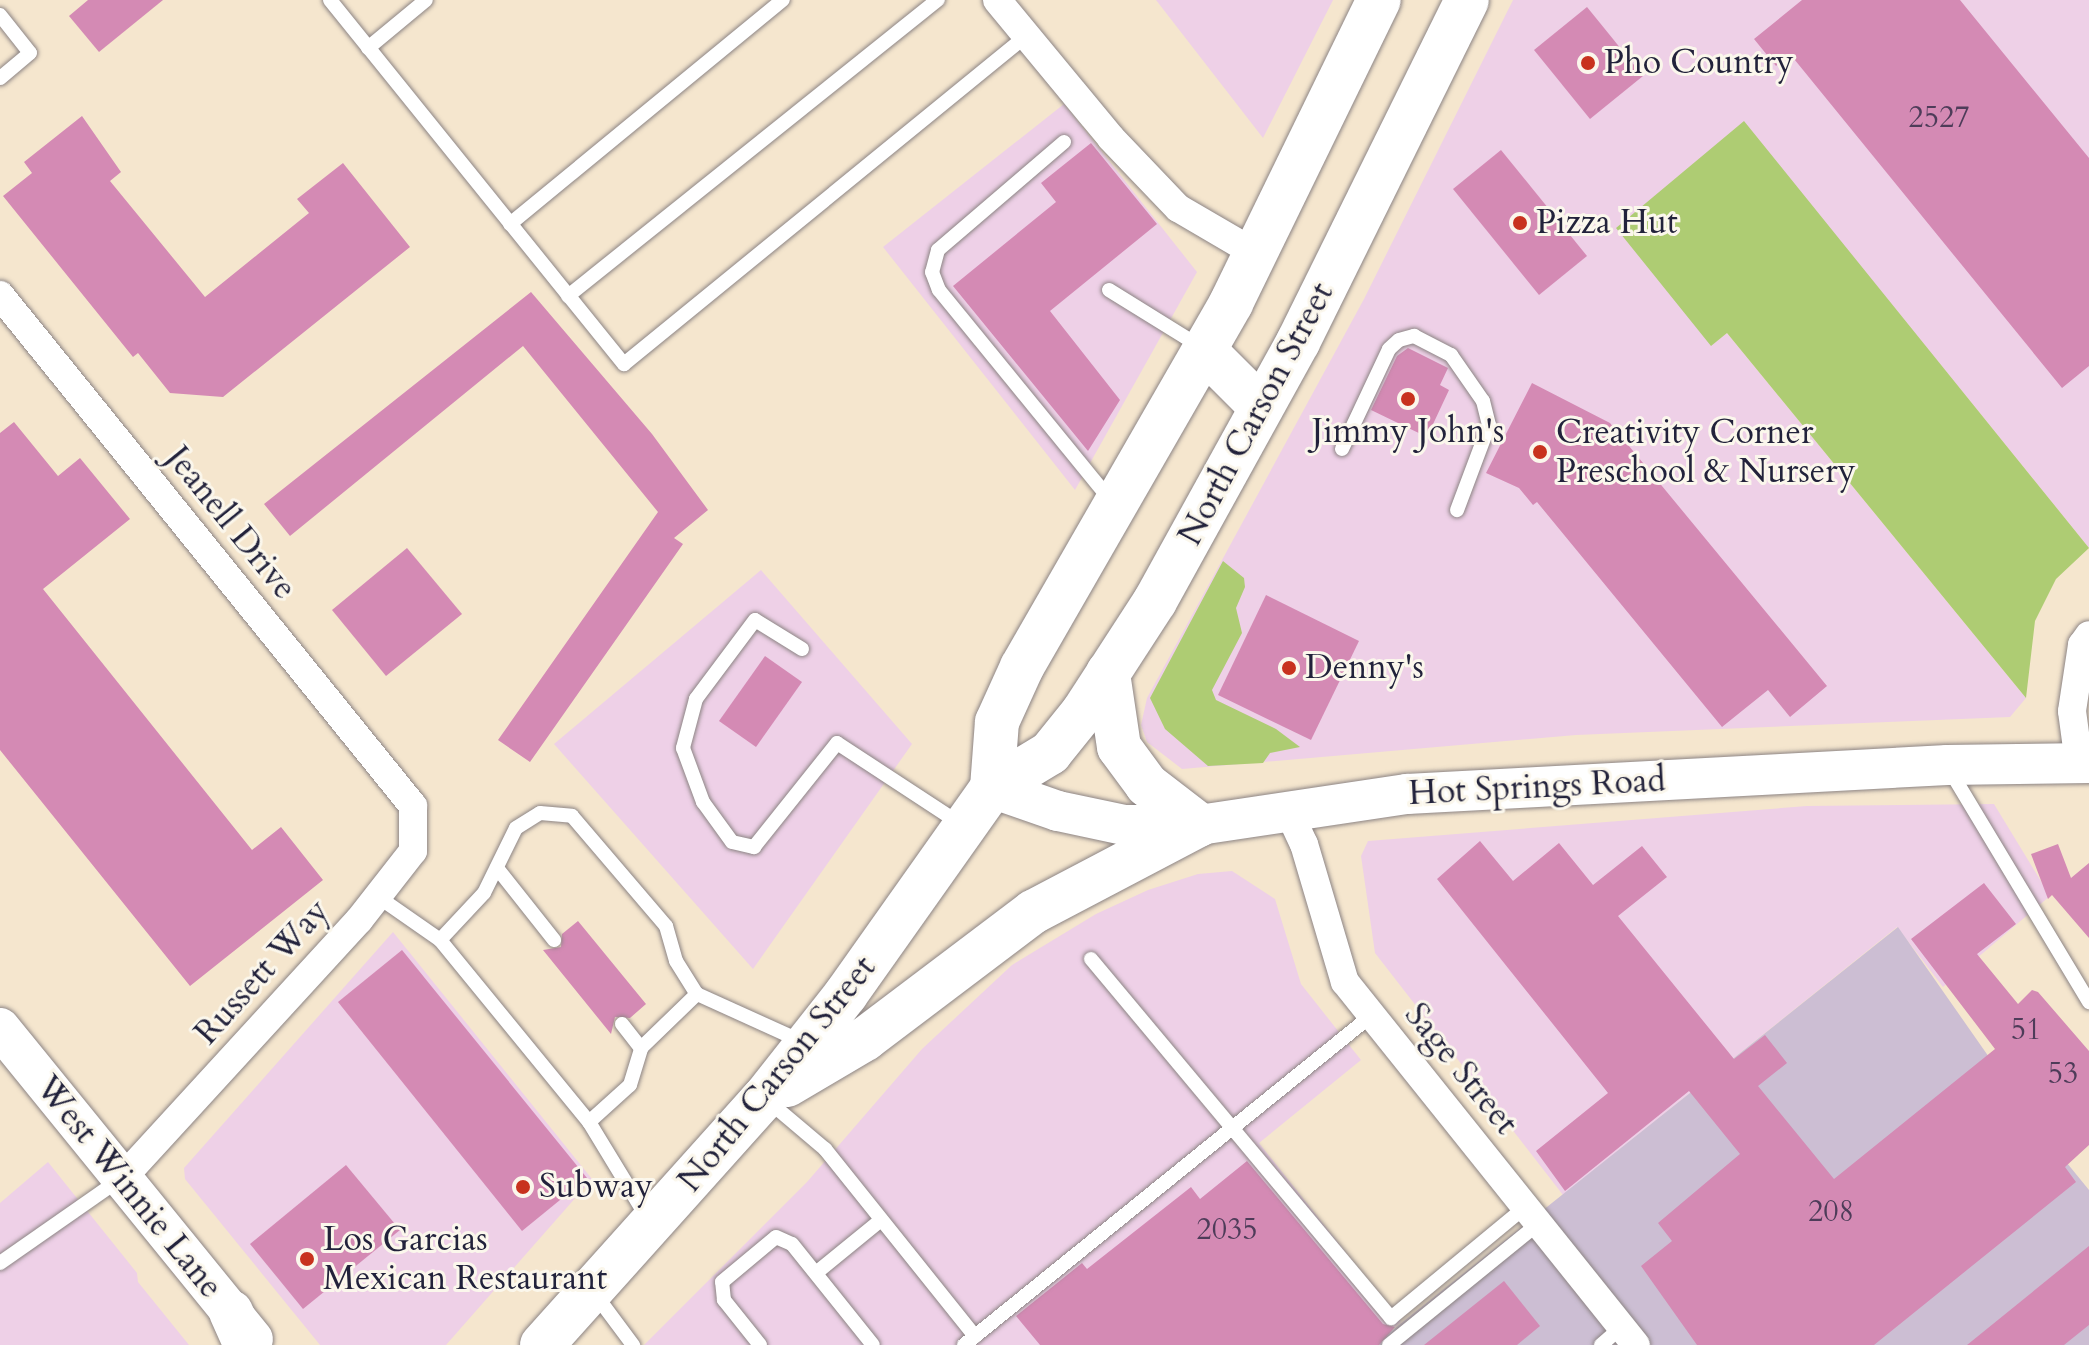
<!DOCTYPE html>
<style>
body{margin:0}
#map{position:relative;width:2089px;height:1345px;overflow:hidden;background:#f5e6ce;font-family:Cardo,serif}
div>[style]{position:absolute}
.built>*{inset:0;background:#eed0e7}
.industrial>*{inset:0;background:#ccbed3}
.green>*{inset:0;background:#aecc73}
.building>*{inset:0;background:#d48ab4}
.roads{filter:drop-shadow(0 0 2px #8c8484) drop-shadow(0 0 2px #8c8484)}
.lane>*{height:14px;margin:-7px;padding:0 7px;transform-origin:7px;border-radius:7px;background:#fff}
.street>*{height:28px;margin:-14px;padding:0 14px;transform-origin:14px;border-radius:14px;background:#fff}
.secondary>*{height:40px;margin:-20px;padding:0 20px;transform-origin:20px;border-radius:20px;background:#fff}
.primary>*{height:44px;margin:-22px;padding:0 22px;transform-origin:22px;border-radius:22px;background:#fff}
.dots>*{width:22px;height:22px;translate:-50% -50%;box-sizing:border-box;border:4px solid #fbf7ec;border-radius:50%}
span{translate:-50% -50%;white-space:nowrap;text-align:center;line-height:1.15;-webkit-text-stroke:6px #fbf7ec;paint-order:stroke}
.number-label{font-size:30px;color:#4e3c59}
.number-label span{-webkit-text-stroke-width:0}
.poi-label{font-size:34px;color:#22223b}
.left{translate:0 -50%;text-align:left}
.street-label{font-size:34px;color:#22223b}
</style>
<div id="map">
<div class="built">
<i style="clip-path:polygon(1156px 0,1333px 0,1263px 138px)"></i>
<i style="clip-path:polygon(1513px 0,2089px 0,2089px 548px,1744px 122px,1711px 345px,1727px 333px,2026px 698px,2010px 717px,1576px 735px,1182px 769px,1147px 742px,1141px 725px,1147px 698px,1364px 299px)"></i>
<i style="clip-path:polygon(1064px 104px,1197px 272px,1075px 490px,883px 247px)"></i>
<i style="clip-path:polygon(761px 570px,912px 744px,753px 969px,554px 744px)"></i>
<i style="clip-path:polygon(1994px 804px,2050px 896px,1943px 987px,1897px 927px,1563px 1195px,1375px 953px,1361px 856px,1368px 841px,1807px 806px)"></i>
<i style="clip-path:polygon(1232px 871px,1275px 899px,1301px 984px,1361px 1060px,1259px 1143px,1401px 1322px,1372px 1345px,644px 1345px,807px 1182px,922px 1049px,1012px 965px,1096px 914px,1148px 890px,1198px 874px)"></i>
<i style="clip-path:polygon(393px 932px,592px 1179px,446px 1345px,320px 1345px,185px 1179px,184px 1168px)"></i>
<i style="clip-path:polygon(48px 1162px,137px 1273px,138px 1282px,189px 1345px,0 1345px,0 1203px)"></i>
</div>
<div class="industrial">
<i style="clip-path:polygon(1898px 927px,2040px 1130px,2089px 1190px,2089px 1345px,1374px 1345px)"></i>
</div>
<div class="green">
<i style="clip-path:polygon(1744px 121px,2089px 548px,2056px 579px,2035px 621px,2026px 698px,1727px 333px,1711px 346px,1616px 228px)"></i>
<i style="clip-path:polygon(1223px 561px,1244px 578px,1245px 587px,1236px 608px,1242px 633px,1212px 690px,1216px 700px,1276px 729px,1300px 747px,1270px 753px,1263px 763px,1208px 766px,1165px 729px,1150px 698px)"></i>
</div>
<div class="building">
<i style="clip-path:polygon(88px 0,163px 0,99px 52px,69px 16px)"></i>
<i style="clip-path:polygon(1802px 0,1960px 0,2089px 158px,2089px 366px,2062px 388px,1790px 54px,1776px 66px,1754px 39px)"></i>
<i style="clip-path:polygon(1587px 7px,1643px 76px,1590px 119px,1534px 50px)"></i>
<i style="clip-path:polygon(82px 116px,121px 172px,110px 181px,205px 297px,309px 213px,297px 199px,343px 163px,410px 247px,223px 397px,170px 393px,138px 353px,133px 357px,3px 196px,32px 173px,24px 162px)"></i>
<i style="clip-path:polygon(1091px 143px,1157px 224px,1050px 311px,1120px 400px,1088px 451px,953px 286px,1056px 202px,1041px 183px)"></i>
<i style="clip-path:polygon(1501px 150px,1587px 256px,1539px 295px,1453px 189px)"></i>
<i style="clip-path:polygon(531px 292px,652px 434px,708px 510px,674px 538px,683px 544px,530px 762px,498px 740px,658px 512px,523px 346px,290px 536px,264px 504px)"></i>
<i style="clip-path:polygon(1408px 348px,1448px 368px,1440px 385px,1449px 390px,1427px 437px,1371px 410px,1397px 356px)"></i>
<i style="clip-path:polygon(1532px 383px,1610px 423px,1827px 686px,1790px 717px,1768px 690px,1722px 727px,1537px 502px,1533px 505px,1519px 488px,1486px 473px)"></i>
<i style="clip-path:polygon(14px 422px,58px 476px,80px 458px,130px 519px,43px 589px,252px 850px,281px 827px,323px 880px,190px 986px,0 750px,0 433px)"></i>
<i style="clip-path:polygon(407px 548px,462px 614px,386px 676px,332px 610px)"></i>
<i style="clip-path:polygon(1266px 595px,1359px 641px,1311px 740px,1218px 695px)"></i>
<i style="clip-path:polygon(765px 656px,802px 682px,756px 747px,719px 721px)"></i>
<i style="clip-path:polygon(1480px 841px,1513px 881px,1559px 843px,1593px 885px,1642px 846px,1667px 877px,1618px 916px,1734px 1059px,1765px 1035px,1787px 1063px,1758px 1086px,1834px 1179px,1995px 1049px,1911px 939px,1984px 883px,2016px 924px,1977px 954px,2018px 1004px,2032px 990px,2038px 992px,2089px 1051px,2089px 1145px,2065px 1167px,2076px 1182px,1874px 1345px,1697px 1345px,1641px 1266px,1672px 1241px,1658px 1223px,1740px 1154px,1689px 1091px,1565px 1191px,1536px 1151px,1608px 1093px,1437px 879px)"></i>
<i style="clip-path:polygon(2058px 844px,2071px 878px,2089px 863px,2089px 938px,2052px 895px,2048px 899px,2031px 854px)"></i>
<i style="clip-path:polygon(578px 921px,646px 1004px,630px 1018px,615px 1017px,611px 1034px,543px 950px,561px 947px,562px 934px)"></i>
<i style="clip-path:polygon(402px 950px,587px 1178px,522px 1231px,338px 1002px)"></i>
<i style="clip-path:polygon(1247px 1161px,1383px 1324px,1395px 1327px,1379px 1345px,1040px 1345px,1016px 1316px,1082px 1263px,1087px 1269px,1191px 1187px,1200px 1199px)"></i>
<i style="clip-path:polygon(346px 1165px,400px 1230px,303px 1309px,250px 1244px)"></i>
<i style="clip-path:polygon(2089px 1246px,2089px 1325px,2064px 1345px,1967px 1345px)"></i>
<i style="clip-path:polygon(1504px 1281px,1540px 1326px,1517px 1345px,1424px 1345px)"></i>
</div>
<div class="roads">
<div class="lane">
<i style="left:330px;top:0;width:468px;rotate:51.1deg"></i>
<i style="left:624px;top:364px;width:519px;rotate:-39.21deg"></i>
<i style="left:0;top:15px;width:48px;rotate:51.7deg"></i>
<i style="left:30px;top:53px;width:39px;rotate:140deg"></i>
<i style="left:368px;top:48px;width:75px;rotate:-39.6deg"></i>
<i style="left:1064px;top:142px;width:166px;rotate:139.4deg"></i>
<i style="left:938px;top:250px;width:23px;rotate:105deg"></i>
<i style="left:932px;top:272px;width:19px;rotate:69deg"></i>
<i style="left:939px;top:290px;width:271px;rotate:50.8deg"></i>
<i style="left:510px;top:224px;width:353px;rotate:-39.4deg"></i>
<i style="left:1109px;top:290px;width:108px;rotate:31.8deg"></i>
<i style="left:568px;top:296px;width:474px;rotate:-38.7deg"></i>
<i style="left:1342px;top:449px;width:110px;rotate:-64.8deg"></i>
<i style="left:1389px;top:349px;width:13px;rotate:-42deg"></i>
<i style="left:1399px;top:340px;width:16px;rotate:-15deg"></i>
<i style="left:1414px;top:336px;width:42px;rotate:27.2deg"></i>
<i style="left:1451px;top:355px;width:56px;rotate:55.2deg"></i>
<i style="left:1483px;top:401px;width:25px;rotate:76deg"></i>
<i style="left:1489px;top:425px;width:91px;rotate:110.6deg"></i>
<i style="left:802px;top:649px;width:55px;rotate:-148.3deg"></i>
<i style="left:755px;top:620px;width:99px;rotate:126.8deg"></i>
<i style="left:696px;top:699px;width:51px;rotate:104.9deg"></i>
<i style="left:683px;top:748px;width:58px;rotate:69.7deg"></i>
<i style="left:703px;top:802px;width:49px;rotate:54.1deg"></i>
<i style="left:732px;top:842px;width:23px;rotate:13deg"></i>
<i style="left:754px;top:847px;width:133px;rotate:-51.4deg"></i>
<i style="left:837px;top:743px;width:148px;rotate:33.2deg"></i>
<i style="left:1949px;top:769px;width:272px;rotate:59deg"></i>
<i style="left:497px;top:868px;width:92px;rotate:51.6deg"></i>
<i style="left:377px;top:896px;width:77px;rotate:34.9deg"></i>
<i style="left:1091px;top:959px;width:468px;rotate:50.1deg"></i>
<i style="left:1391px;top:1318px;width:174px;rotate:-39.6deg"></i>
<i style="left:622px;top:1024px;width:31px;rotate:52deg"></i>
<i style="left:767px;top:1100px;width:76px;rotate:40.2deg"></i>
<i style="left:825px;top:1149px;width:240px;rotate:51.3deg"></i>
<i style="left:589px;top:1122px;width:55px;rotate:-42.1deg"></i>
<i style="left:630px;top:1085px;width:39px;rotate:-73deg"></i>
<i style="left:641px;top:1048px;width:78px;rotate:-44deg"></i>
<i style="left:648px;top:1219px;width:114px;rotate:-121.3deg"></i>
<i style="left:589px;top:1122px;width:235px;rotate:-129.3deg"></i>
<i style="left:440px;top:940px;width:64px;rotate:-46.9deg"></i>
<i style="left:484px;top:893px;width:72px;rotate:-63.8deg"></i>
<i style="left:516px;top:828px;width:28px;rotate:-32deg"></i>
<i style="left:540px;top:813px;width:32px;rotate:5deg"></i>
<i style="left:572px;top:816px;width:145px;rotate:49.5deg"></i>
<i style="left:666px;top:926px;width:36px;rotate:74deg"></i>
<i style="left:676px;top:961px;width:39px;rotate:58deg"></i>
<i style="left:697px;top:994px;width:116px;rotate:24.4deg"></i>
<i style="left:0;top:1263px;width:145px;rotate:-34.9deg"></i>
<i style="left:816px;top:1273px;width:84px;rotate:-39.2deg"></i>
<i style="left:595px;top:1294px;width:64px;rotate:53.3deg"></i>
<i style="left:760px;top:1345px;width:58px;rotate:-128.7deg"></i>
<i style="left:724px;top:1300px;width:18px;rotate:-96deg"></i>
<i style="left:722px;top:1282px;width:70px;rotate:-39.8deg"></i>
<i style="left:776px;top:1237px;width:17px;rotate:24deg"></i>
<i style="left:792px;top:1244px;width:129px;rotate:51.3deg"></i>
<i style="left:964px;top:1345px;width:525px;rotate:-38.97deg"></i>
<i style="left:1389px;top:1345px;width:193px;rotate:-39.1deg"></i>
<i style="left:1601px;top:1345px;width:28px;rotate:-41deg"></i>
</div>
<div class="street">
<i style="left:997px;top:0;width:179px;rotate:50.4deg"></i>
<i style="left:1111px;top:138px;width:97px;rotate:46.3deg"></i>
<i style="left:1178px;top:208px;width:89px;rotate:30.3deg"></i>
<i style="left:0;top:295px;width:657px;rotate:51.05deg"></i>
<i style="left:413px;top:806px;width:45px;rotate:90deg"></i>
<i style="left:413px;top:851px;width:88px;rotate:128deg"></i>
<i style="left:359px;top:920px;width:350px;rotate:132.5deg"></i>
<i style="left:2079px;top:763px;width:52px;rotate:-97.7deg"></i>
<i style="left:2072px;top:711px;width:67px;rotate:-81.4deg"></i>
<i style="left:2082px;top:645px;width:12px;rotate:-55deg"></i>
<i style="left:1287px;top:808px;width:40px;rotate:65deg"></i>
<i style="left:1304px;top:844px;width:144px;rotate:73.5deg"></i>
<i style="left:1345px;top:982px;width:465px;rotate:51.3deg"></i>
</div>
<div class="secondary">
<i style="left:992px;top:788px;width:70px;rotate:19.2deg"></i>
<i style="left:1058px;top:811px;width:67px;rotate:12deg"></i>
<i style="left:1124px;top:825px;width:75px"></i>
<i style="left:1199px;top:825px;width:210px;rotate:-8.5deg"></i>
<i style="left:1407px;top:794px;width:541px;rotate:-3.07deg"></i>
<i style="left:1947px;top:765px;width:142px;rotate:-0.8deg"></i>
<i style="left:0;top:1028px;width:401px;rotate:50.9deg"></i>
</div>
<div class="primary">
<i style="left:1204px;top:350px;width:81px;rotate:45deg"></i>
<i style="left:992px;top:788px;width:66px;rotate:-85.7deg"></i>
<i style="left:997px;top:722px;width:60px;rotate:-65.6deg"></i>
<i style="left:1022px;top:667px;width:420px;rotate:-60.1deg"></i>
<i style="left:1231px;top:303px;width:337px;rotate:-64deg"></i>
<i style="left:787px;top:1085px;width:91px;rotate:-30.5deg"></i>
<i style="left:865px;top:1039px;width:211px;rotate:-37.1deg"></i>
<i style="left:1033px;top:912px;width:187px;rotate:-27.7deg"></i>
<i style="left:1199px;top:825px;width:66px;rotate:-142.4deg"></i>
<i style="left:1147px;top:785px;width:47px;rotate:-126.4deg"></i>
<i style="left:1119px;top:747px;width:75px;rotate:-98.5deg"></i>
<i style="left:231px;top:1312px;width:36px;rotate:66deg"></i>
<i style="left:542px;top:1345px;width:332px;rotate:-48.1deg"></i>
<i style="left:764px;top:1098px;width:132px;rotate:-51.7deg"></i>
<i style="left:846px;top:994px;width:252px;rotate:-54.7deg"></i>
<i style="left:992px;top:788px;width:68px;rotate:-31.1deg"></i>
<i style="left:1050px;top:753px;width:53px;rotate:-51.2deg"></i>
<i style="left:1083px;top:712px;width:132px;rotate:-57deg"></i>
<i style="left:1155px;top:601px;width:296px;rotate:-61.1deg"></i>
<i style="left:1298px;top:342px;width:381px;rotate:-63.7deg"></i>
</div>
</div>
<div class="dots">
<i style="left:1588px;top:63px;background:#c8321e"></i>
<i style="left:1520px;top:223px;background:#c8321e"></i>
<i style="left:1408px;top:399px;background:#c8321e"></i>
<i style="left:1540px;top:452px;background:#c8321e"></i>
<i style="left:1289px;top:668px;background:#c8321e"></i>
<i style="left:523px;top:1187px;background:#c8321e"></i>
<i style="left:307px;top:1259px;background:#c8321e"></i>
</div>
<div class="number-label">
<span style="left:1939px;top:118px">2527</span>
<span style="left:2026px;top:1030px">51</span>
<span style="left:2063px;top:1074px">53</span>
<span style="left:1831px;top:1212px">208</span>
<span style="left:1227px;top:1230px">2035</span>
</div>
<div class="poi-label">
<span class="left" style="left:1604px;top:63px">Pho Country</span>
<span class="left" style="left:1536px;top:223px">Pizza Hut</span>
<span style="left:1408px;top:432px">Jimmy John's</span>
<span class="left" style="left:1556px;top:452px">Creativity Corner<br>Preschool &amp; Nursery</span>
<span class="left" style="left:1305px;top:668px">Denny's</span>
<span class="left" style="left:539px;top:1187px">Subway</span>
<span class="left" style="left:323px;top:1259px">Los Garcias<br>Mexican Restaurant</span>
</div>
<div class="street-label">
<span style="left:1256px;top:414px;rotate:-62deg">North Carson Street</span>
<span style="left:231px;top:523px;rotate:51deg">Jeanell Drive</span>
<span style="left:1537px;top:787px;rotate:-3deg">Hot Springs Road</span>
<span style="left:262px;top:972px;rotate:-48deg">Russett Way</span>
<span style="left:1461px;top:1069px;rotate:51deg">Sage Street</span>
<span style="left:777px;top:1074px;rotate:-51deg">North Carson Street</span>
<span style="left:129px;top:1187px;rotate:51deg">West Winnie Lane</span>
</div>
</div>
